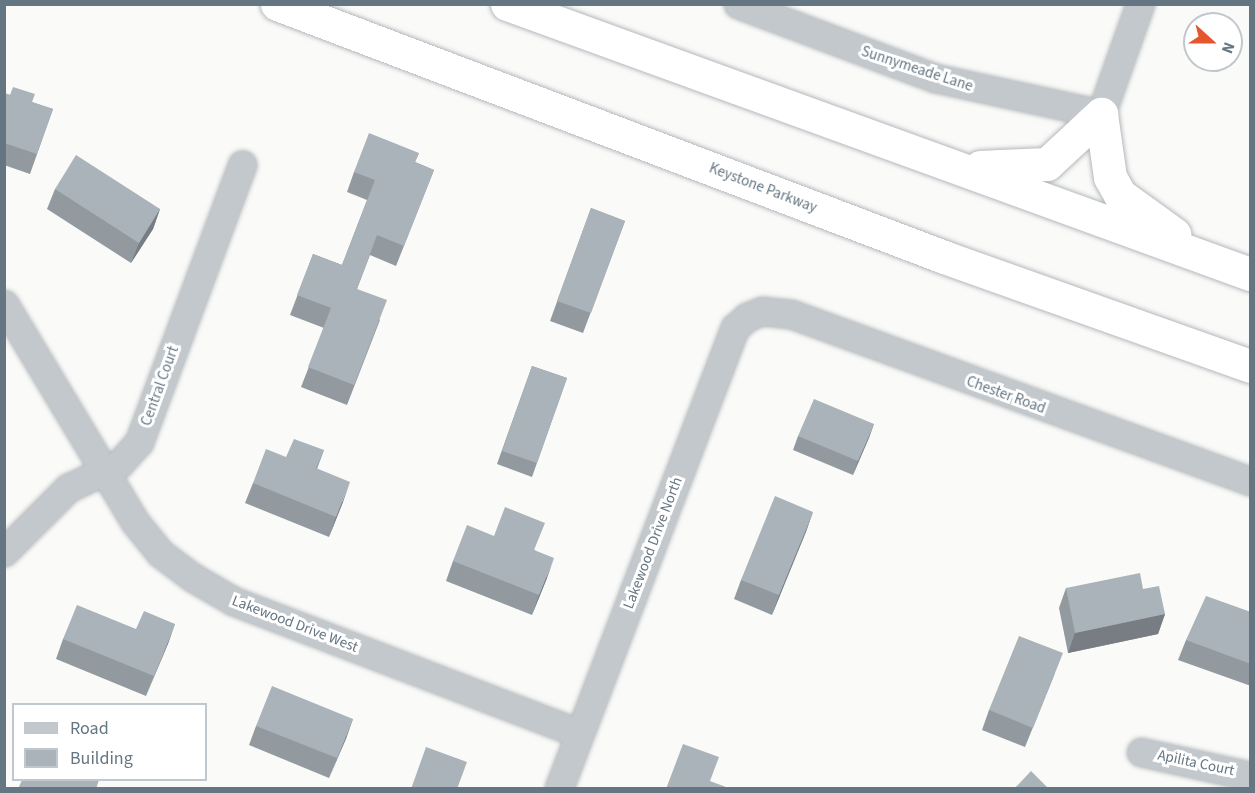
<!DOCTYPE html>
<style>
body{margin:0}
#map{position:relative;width:1255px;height:793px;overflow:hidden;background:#fafaf8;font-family:"Source Sans 3",sans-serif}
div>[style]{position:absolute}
.roads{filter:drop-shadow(0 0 2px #b4b9bd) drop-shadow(0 0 2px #b4b9bd)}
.street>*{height:27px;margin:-13.5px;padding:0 13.5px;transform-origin:13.5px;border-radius:13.5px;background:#c3c8cc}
.highway>*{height:33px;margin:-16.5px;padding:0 16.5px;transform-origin:16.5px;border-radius:16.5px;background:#fff}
.wall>*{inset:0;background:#929a9f}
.shaded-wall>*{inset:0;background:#777d82}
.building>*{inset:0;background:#aab3b9}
span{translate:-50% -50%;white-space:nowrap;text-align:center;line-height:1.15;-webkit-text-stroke:6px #fff;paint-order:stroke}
.street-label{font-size:15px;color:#657683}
.frame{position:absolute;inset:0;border:6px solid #657683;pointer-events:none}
.legend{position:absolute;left:12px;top:703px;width:195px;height:78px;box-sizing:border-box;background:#fff;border:2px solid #c1c8cd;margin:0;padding:8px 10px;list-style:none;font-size:18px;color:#657683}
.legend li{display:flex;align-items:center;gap:12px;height:30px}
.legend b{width:30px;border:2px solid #c1c8cd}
.north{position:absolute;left:1183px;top:12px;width:60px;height:60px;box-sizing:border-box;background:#fff;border:2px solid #c1c8cd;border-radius:50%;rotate:111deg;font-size:16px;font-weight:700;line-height:24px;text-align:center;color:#657683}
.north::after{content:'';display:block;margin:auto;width:21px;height:27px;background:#e4572e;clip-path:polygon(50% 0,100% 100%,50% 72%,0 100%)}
</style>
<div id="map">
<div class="roads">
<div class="street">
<i style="left:738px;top:4px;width:210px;rotate:20.6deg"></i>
<i style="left:935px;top:78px;width:170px;rotate:12.2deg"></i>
<i style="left:1101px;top:114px;width:117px;rotate:-70.5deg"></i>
<i style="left:4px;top:304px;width:254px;rotate:59deg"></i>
<i style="left:135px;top:522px;width:40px;rotate:51deg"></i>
<i style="left:160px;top:553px;width:40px;rotate:37deg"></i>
<i style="left:192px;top:577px;width:48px;rotate:30.3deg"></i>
<i style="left:233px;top:601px;width:370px;rotate:20.9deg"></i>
<i style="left:4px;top:552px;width:91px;rotate:-45deg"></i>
<i style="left:68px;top:488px;width:56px;rotate:-25.2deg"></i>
<i style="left:119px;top:464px;width:30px;rotate:-48deg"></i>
<i style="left:139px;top:442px;width:296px;rotate:-69.6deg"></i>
<i style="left:1141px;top:752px;width:112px;rotate:12.4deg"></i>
<i style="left:559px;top:788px;width:493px;rotate:-69.1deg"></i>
<i style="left:735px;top:328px;width:16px;rotate:-43deg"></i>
<i style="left:747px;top:317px;width:16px;rotate:-22deg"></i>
<i style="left:762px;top:311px;width:29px;rotate:6deg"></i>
<i style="left:791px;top:314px;width:488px;rotate:20deg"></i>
</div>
<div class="highway">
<i style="left:277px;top:4px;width:713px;rotate:20.77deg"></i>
<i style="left:944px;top:257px;width:325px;rotate:19.6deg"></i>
<i style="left:507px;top:4px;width:791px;rotate:19.97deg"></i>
<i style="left:1101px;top:114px;width:64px;rotate:81.9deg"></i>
<i style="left:1110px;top:177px;width:21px;rotate:61deg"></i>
<i style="left:1120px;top:195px;width:67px;rotate:35.8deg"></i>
<i style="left:980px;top:167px;width:67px;rotate:-2.6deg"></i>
<i style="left:1047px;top:164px;width:74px;rotate:-42.8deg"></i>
</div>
</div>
<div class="wall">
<i style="clip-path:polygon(4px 93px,53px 109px,30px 174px,4px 165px)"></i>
<i style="clip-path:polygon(419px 153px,415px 162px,434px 170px,396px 266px,370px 255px,357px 289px,380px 320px,347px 405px,301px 387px,324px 328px,290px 315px,313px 254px,342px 265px,367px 200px,347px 192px,354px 172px)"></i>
<i style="clip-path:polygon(55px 189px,160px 209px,153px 229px,131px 263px,47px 209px)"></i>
<i style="clip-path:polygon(591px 208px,625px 221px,583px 333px,550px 321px)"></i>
<i style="clip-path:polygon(532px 366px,567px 378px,532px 477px,497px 464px)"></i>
<i style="clip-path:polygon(874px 424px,853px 475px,793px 450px,798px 436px)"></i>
<i style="clip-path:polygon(324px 450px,317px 469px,343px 502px,329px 537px,245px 503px,253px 483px,286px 457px)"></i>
<i style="clip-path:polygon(813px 512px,772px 615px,734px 599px,741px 580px)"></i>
<i style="clip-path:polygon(494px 536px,535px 550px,547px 578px,532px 615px,446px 581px,453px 561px)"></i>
<i style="clip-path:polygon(1066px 588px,1143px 589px,1165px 614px,1158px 634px,1068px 653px,1059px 608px)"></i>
<i style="clip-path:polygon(1251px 612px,1251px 686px,1178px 660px,1186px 640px)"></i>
<i style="clip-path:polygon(175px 624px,146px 696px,56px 659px,63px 639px)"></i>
<i style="clip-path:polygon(1055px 673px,1025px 747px,982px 730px,989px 710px)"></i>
<i style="clip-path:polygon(353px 719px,329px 778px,249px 745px,256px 726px)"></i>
</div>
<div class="shaded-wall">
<i style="clip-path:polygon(160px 209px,153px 229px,131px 263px,139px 243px)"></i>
<i style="clip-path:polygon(874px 424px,869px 438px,853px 475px,858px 461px)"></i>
<i style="clip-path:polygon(350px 482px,343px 502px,329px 537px,336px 517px)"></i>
<i style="clip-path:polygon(813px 512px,806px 532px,772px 615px,779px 595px)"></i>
<i style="clip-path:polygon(554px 558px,547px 578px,532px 615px,539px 595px)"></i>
<i style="clip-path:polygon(1165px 614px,1158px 634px,1068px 653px,1075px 633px)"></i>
<i style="clip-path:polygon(175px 624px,168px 644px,146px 696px,154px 676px)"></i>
<i style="clip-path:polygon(353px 719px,346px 739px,329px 778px,337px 758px)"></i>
</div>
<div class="building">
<i style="clip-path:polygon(13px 87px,35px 94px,32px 102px,53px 109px,37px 154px,4px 143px,4px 93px,10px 95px)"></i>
<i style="clip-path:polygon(369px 133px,419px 153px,415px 162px,434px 170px,404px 246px,377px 235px,357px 289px,387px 300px,354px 385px,308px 367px,331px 308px,297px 295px,313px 254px,342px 265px,375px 180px,354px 172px)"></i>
<i style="clip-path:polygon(76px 155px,160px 209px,139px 243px,55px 189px)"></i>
<i style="clip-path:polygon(591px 208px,625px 221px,591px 313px,557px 301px)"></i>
<i style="clip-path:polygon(532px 366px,567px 378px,537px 463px,502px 451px)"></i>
<i style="clip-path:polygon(814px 399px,874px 424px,858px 461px,798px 436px)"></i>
<i style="clip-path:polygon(294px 439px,324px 450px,316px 468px,350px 482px,336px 517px,253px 483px,266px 449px,286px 457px)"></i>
<i style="clip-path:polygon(775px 496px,813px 512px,779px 595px,741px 580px)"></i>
<i style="clip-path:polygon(505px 507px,545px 523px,534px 550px,554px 558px,539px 595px,453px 561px,467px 525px,494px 536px)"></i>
<i style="clip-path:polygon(1140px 573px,1143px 589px,1159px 586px,1165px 614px,1075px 633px,1066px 588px)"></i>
<i style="clip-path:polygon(1206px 596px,1251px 612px,1251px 664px,1186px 640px)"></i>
<i style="clip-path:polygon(77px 605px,136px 629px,144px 611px,175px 624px,154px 676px,63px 639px)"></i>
<i style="clip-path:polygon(1019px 636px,1063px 653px,1033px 728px,989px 710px)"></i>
<i style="clip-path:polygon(272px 686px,353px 719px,337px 758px,256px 726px)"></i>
<i style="clip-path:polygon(683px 744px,719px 757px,710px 781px,726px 787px,726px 789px,666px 789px)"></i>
<i style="clip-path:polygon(426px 747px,467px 762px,457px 789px,411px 789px)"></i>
<i style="clip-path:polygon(1031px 771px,1049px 789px,1014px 789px)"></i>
<i style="clip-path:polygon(22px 780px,99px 780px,96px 789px,65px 789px,61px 787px,61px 789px,18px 789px)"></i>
</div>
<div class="street-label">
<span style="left:917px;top:69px;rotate:18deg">Sunnymeade Lane</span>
<span style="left:763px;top:188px;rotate:21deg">Keystone Parkway</span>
<span style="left:160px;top:386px;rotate:-70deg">Central Court</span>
<span style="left:1006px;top:395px;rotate:20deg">Chester Road</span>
<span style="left:653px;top:543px;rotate:-69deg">Lakewood Drive North</span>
<span style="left:295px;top:624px;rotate:21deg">Lakewood Drive West</span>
<span style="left:1196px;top:763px;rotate:12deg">Apilita Court</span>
</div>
<div class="frame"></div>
<ul class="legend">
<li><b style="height:8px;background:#c3c8cc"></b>Road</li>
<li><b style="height:16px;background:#aab3b9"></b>Building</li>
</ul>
<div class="north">N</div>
</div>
